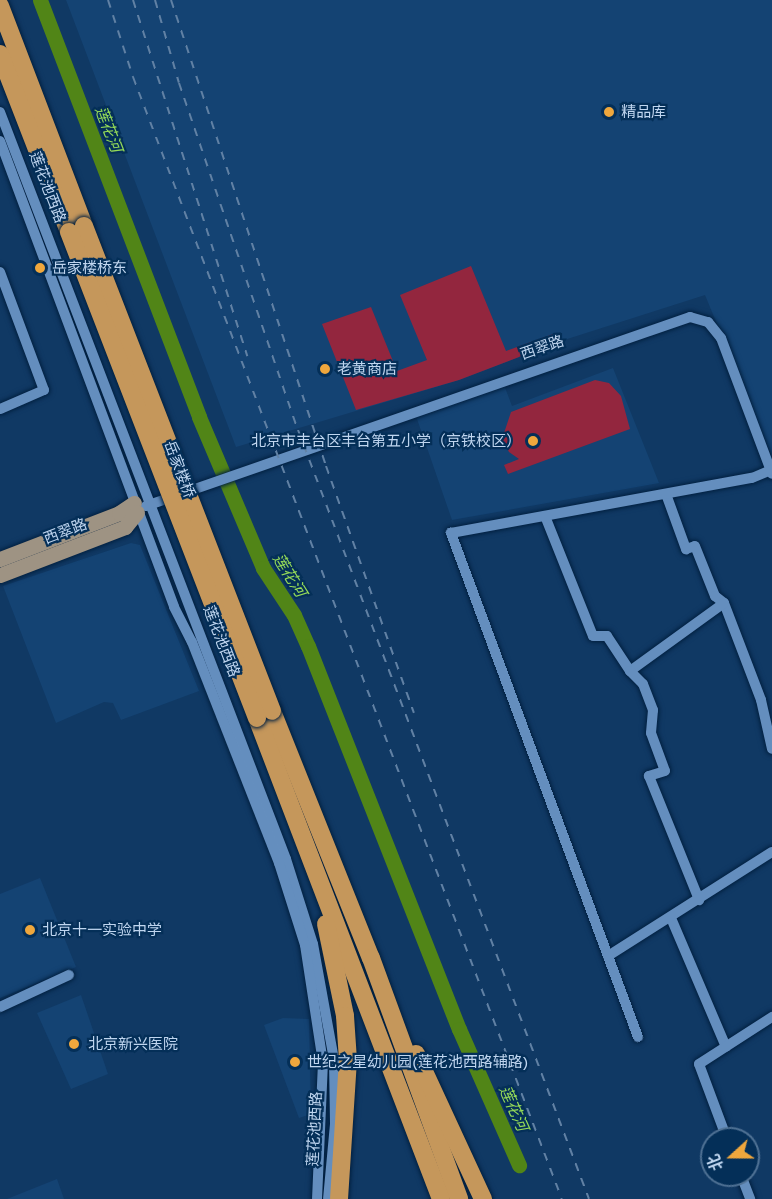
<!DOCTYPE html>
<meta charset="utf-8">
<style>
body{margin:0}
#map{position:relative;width:772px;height:1199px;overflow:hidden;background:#103964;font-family:"Golos Text","Noto Sans SC",sans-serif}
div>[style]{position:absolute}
.built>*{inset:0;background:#144373}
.green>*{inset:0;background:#93263e}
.river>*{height:15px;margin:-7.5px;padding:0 7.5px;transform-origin:7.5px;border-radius:7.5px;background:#518517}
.roads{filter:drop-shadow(0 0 2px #022040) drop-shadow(0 0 2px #022040)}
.minor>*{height:10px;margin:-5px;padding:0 5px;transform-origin:5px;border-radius:5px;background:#648ebe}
.major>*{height:15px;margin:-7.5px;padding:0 7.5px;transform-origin:7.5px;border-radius:7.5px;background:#9e9383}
.highway>*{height:18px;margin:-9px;padding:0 9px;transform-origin:9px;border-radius:9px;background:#c5975b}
.rail>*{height:2px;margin-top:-1px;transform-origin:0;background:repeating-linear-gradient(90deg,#6181a4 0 8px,transparent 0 16px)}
.bridges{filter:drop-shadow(0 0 2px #022040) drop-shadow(0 0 2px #022040)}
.highway-bridge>*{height:18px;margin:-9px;padding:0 9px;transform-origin:9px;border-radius:9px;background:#c5975b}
.dots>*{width:16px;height:16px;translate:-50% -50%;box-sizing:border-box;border:3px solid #042f58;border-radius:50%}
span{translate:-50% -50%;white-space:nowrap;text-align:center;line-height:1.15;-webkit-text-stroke:4.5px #042f58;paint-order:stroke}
.poi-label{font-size:15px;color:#bfd5ef}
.left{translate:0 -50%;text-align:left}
.right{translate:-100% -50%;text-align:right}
.street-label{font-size:15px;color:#bfd5ef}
.water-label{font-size:16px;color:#95da58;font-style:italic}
.north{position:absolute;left:700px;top:1127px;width:60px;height:60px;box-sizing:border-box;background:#042f58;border:2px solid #4f7194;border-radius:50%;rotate:249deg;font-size:16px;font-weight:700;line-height:24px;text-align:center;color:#bfd5ef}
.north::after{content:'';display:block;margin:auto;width:21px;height:27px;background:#efa73d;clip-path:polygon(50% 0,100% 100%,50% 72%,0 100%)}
</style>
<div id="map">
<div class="built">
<i style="clip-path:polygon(66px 0,772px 0,772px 457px,705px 295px,561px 341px,459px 380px,236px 447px)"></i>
<i style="clip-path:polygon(613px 368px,659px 483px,452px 520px,416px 416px,504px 385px,512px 406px)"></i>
<i style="clip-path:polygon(131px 543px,140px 545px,199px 691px,121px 720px,113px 703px,104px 702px,56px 723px,3px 586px)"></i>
<i style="clip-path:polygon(40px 878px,76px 967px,0 998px,0 894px)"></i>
<i style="clip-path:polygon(81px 995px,108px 1074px,71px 1089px,37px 1013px)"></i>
<i style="clip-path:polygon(283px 1018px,309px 1019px,311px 1114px,299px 1118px,264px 1025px)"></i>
<i style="clip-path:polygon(57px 1179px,64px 1199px,7px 1199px)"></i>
</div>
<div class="green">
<i style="clip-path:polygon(471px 266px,506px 351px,556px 333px,561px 341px,459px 380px,356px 410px,322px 324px,371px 307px,397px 371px,427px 360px,400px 295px)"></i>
<i style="clip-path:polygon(595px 380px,609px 383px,621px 396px,630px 429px,508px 474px,504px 465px,519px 459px,509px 452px,502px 439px,511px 412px)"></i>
</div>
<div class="river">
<i style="left:40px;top:0;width:446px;rotate:69.1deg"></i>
<i style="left:199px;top:417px;width:164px;rotate:67deg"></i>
<i style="left:263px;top:568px;width:56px;rotate:56.6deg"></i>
<i style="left:294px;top:615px;width:34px;rotate:66deg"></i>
<i style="left:308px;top:646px;width:412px;rotate:68.5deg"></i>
<i style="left:459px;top:1029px;width:149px;rotate:66.2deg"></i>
</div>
<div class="roads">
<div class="minor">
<i style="left:0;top:112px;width:800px;rotate:69.05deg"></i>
<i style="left:286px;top:859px;width:89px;rotate:72.4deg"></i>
<i style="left:313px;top:944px;width:118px;rotate:79.7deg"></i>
<i style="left:334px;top:1060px;width:64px;rotate:89.1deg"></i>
<i style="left:335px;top:1124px;width:75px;rotate:95.3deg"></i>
<i style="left:0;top:141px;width:497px;rotate:69.5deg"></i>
<i style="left:174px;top:607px;width:39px;rotate:63deg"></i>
<i style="left:192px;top:642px;width:238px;rotate:68.5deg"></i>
<i style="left:279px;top:863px;width:86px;rotate:72.4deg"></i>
<i style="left:305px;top:945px;width:118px;rotate:81.3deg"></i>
<i style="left:323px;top:1062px;width:137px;rotate:92.5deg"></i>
<i style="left:0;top:272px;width:126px;rotate:69.6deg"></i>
<i style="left:44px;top:390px;width:48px;rotate:156.6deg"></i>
<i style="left:666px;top:494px;width:59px;rotate:70deg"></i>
<i style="left:686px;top:549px;width:9px;rotate:-18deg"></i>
<i style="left:695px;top:546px;width:54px;rotate:68.2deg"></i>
<i style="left:715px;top:596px;width:11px;rotate:38deg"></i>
<i style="left:724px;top:603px;width:104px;rotate:69.1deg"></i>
<i style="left:761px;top:700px;width:50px;rotate:77.3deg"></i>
<i style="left:146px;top:506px;width:576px;rotate:-19.16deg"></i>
<i style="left:690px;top:317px;width:19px;rotate:16deg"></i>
<i style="left:708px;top:322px;width:21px;rotate:51deg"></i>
<i style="left:721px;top:338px;width:145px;rotate:69.4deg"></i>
<i style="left:545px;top:516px;width:129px;rotate:68.2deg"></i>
<i style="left:593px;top:636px;width:14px"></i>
<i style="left:607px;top:636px;width:42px;rotate:56.7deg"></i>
<i style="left:630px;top:671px;width:116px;rotate:-35.9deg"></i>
<i style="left:630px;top:671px;width:18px;rotate:45deg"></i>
<i style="left:643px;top:684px;width:28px;rotate:69deg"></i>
<i style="left:653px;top:710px;width:23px;rotate:95deg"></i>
<i style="left:651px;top:733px;width:40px;rotate:69.8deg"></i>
<i style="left:665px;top:771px;width:17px;rotate:163deg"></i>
<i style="left:649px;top:776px;width:134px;rotate:68deg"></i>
<i style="left:671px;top:918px;width:140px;rotate:66.9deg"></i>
<i style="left:608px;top:956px;width:194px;rotate:-32.4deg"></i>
<i style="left:0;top:1007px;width:76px;rotate:-24.9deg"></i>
<i style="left:638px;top:1037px;width:538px;rotate:-110.36deg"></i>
<i style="left:451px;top:533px;width:306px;rotate:-10.4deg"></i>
<i style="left:752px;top:478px;width:21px;rotate:-23deg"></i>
<i style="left:727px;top:1139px;width:80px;rotate:-110.5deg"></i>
<i style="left:699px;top:1064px;width:87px;rotate:-32.8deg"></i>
<i style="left:741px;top:1175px;width:26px;rotate:69deg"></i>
</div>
<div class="major">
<i style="left:0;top:559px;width:128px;rotate:-21.1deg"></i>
<i style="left:119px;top:513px;width:18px;rotate:-34deg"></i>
<i style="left:0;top:575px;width:134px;rotate:-21deg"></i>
<i style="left:125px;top:527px;width:19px;rotate:-51deg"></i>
</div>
<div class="highway">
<i style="left:0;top:6px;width:235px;rotate:69.1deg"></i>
<i style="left:0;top:54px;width:191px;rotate:68.8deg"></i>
<i style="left:272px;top:711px;width:266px;rotate:68.2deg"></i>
<i style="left:371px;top:958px;width:257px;rotate:69.9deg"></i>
<i style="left:257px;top:718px;width:515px;rotate:69.07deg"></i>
<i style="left:326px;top:924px;width:94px;rotate:78.3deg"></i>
<i style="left:345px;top:1016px;width:44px;rotate:86.1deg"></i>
<i style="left:348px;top:1060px;width:139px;rotate:93.7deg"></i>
<i style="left:416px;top:1054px;width:160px;rotate:65.2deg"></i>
</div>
</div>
<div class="rail">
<i style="left:108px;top:0;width:81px;rotate:72deg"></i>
<i style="left:133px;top:77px;width:1201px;rotate:69.08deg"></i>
<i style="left:133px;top:0;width:374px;rotate:72.2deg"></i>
<i style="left:155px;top:0;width:86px;rotate:73.9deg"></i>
<i style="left:179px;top:83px;width:367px;rotate:71.1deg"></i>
<i style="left:298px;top:430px;width:822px;rotate:69.27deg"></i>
<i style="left:171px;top:0;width:491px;rotate:71.6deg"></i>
<i style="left:326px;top:466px;width:262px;rotate:70.4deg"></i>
</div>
<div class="bridges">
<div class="highway-bridge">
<i style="left:84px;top:226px;width:520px;rotate:68.81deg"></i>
<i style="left:69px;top:232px;width:521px;rotate:68.85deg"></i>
</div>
</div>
<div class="dots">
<i style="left:609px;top:112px;background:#efa73d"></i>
<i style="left:40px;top:268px;background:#efa73d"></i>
<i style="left:325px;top:369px;background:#efa73d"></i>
<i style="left:533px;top:441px;background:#efa73d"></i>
<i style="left:30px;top:930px;background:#efa73d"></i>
<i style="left:74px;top:1044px;background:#efa73d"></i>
<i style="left:295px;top:1062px;background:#efa73d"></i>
</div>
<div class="poi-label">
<span class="left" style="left:621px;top:112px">精品库</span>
<span class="left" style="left:52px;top:268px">岳家楼桥东</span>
<span class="left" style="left:337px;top:369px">老黄商店</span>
<span class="right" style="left:521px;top:441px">北京市丰台区丰台第五小学（京铁校区）</span>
<span class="left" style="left:42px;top:930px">北京十一实验中学</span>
<span class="left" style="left:88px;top:1044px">北京新兴医院</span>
<span class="left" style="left:307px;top:1062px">世纪之星幼儿园(莲花池西路辅路)</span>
</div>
<div class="street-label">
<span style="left:48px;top:187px;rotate:69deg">莲花池西路</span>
<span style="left:542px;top:347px;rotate:-19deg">西翠路</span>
<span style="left:180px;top:469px;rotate:69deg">岳家楼桥</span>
<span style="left:65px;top:531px;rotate:-21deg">西翠路</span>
<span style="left:222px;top:641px;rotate:69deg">莲花池西路</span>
<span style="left:314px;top:1129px;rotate:-87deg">莲花池西路</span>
</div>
<div class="water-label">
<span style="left:109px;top:129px;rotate:69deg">莲花河</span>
<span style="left:290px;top:575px;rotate:58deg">莲花河</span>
<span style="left:514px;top:1108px;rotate:66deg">莲花河</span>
</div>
<div class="north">北</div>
</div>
